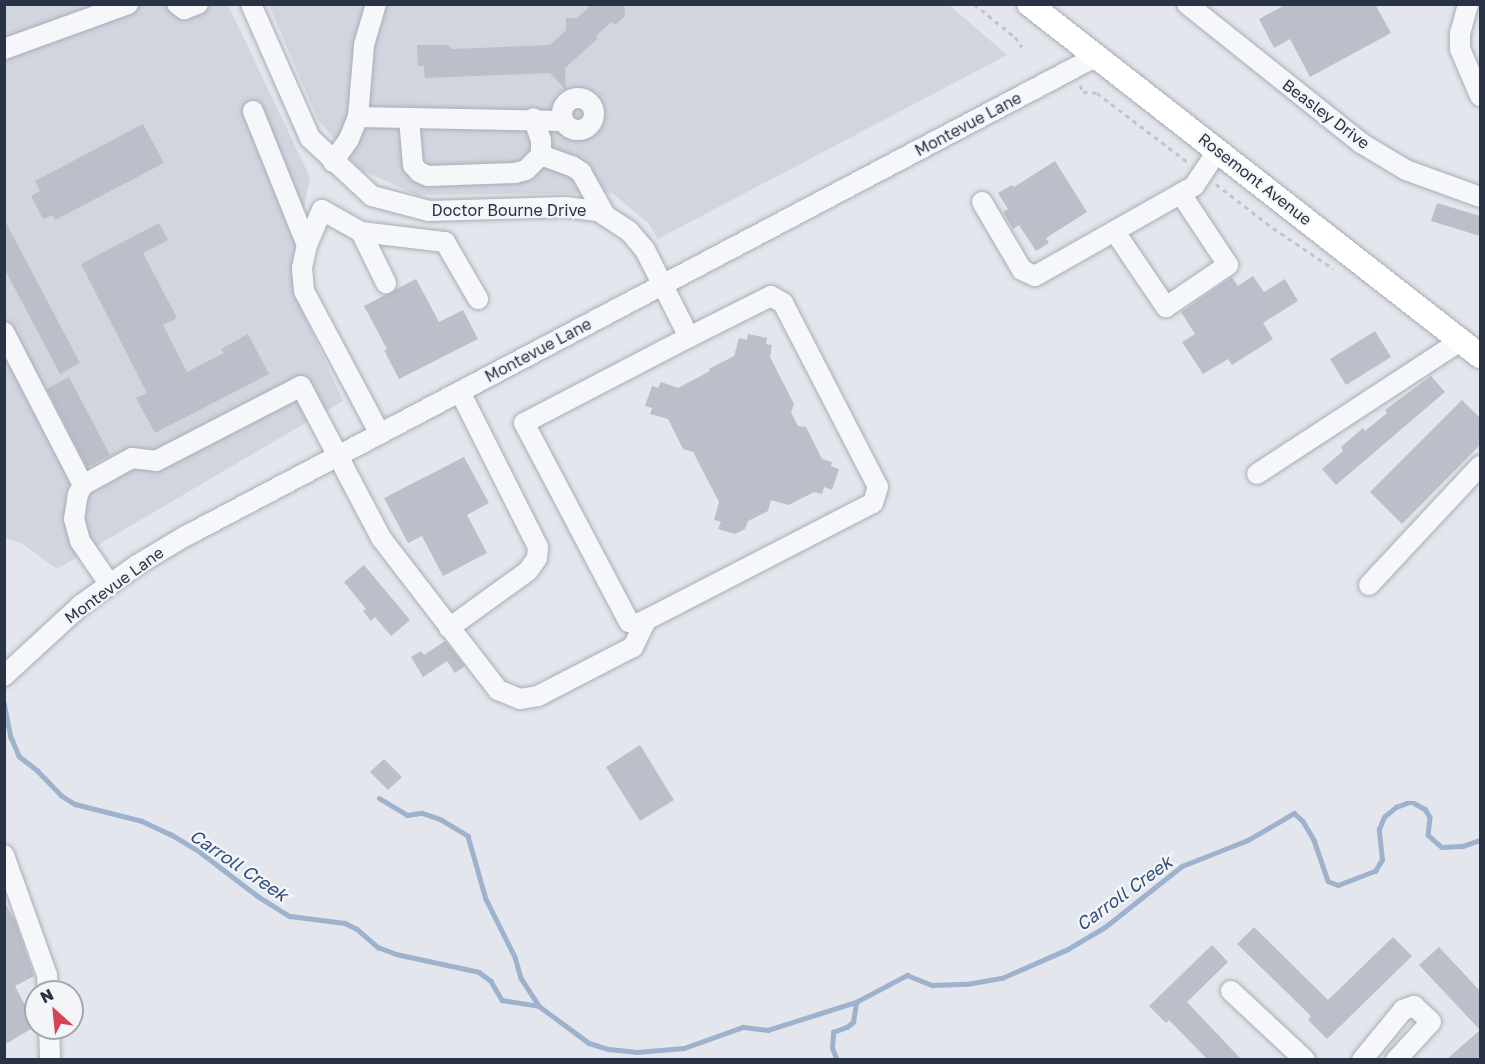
<!DOCTYPE html>
<style>
body{margin:0}
#map{position:relative;width:1485px;height:1064px;overflow:hidden;background:#e3e6ec;font-family:"Golos Text",sans-serif}
div>[style]{position:absolute}
.built>*{inset:0;background:#d1d5de}
.stream>*{height:4.5px;margin:-2.25px;padding:0 2.25px;transform-origin:2.25px;border-radius:2.25px;background:#9db2cd}
.building>*{inset:0;background:#babfca}
.path>*{height:3px;margin-top:-1.5px;transform-origin:0;background:repeating-linear-gradient(90deg,#c1c4cb 0 4.5px,transparent 0 9px)}
.roads{filter:drop-shadow(0 0 2px #a8adb7) drop-shadow(0 0 2px #a8adb7)}
.minor>*{height:20px;margin:-10px;padding:0 10px;transform-origin:10px;border-radius:10px;background:#f6f7fa}
.minor>.ring{margin:-10px;padding:0;box-sizing:content-box;background:none;border:20px solid #f6f7fa;border-radius:50%}
.major>*{height:24px;margin:-12px;padding:0 12px;transform-origin:12px;border-radius:12px;background:#fff}
span{translate:-50% -50%;white-space:nowrap;text-align:center;line-height:1.15;-webkit-text-stroke:4.5px #f3f5f9;paint-order:stroke}
.street-label{font-size:16px;color:#2a3345}
.water-label{font-size:18px;color:#32507b;font-style:italic}
.frame{position:absolute;inset:0;border:6px solid #2a3345;pointer-events:none}
.north{position:absolute;left:24px;top:980px;width:60px;height:60px;box-sizing:border-box;background:#f3f5f9;border:2px solid #a3a7b1;border-radius:50%;rotate:333deg;font-size:16px;font-weight:700;line-height:24px;text-align:center;color:#2a3345}
.north::after{content:'';display:block;margin:auto;width:21px;height:27px;background:#d44555;clip-path:polygon(50% 0,100% 100%,50% 72%,0 100%)}
</style>
<div id="map">
<div class="built">
<i style="clip-path:polygon(4px 5px,228px 5px,310px 177px,291px 274px,305px 316px,343px 401px,57px 569px,21px 543px,5px 538px)"></i>
<i style="clip-path:polygon(269px 5px,949px 5px,1007px 55px,658px 239px,648px 223px,612px 193px,417px 195px,361px 170px,318px 120px)"></i>
</div>
<div class="stream">
<i style="left:4px;top:702px;width:36px;rotate:79deg"></i>
<i style="left:11px;top:737px;width:21px;rotate:67deg"></i>
<i style="left:19px;top:756px;width:23px;rotate:38deg"></i>
<i style="left:37px;top:770px;width:36px;rotate:46deg"></i>
<i style="left:62px;top:796px;width:15px;rotate:32deg"></i>
<i style="left:75px;top:804px;width:69px;rotate:14.2deg"></i>
<i style="left:142px;top:821px;width:33px;rotate:25deg"></i>
<i style="left:172px;top:835px;width:33px;rotate:31deg"></i>
<i style="left:200px;top:852px;width:74px;rotate:37.3deg"></i>
<i style="left:259px;top:897px;width:36px;rotate:32deg"></i>
<i style="left:290px;top:916px;width:55px;rotate:7.3deg"></i>
<i style="left:345px;top:923px;width:13px;rotate:27deg"></i>
<i style="left:357px;top:929px;width:28px;rotate:41deg"></i>
<i style="left:378px;top:947px;width:19px;rotate:21deg"></i>
<i style="left:396px;top:954px;width:85px;rotate:12.2deg"></i>
<i style="left:479px;top:972px;width:15px;rotate:37deg"></i>
<i style="left:491px;top:981px;width:22px;rotate:60deg"></i>
<i style="left:502px;top:1000px;width:37px;rotate:9deg"></i>
<i style="left:539px;top:1006px;width:62px;rotate:36.5deg"></i>
<i style="left:589px;top:1043px;width:21px;rotate:17deg"></i>
<i style="left:609px;top:1049px;width:28px;rotate:6deg"></i>
<i style="left:637px;top:1052px;width:47px;rotate:-4.9deg"></i>
<i style="left:684px;top:1048px;width:63px;rotate:-19.6deg"></i>
<i style="left:743px;top:1027px;width:25px;rotate:7deg"></i>
<i style="left:768px;top:1030px;width:92px;rotate:-17.7deg"></i>
<i style="left:856px;top:1002px;width:58px;rotate:-27.9deg"></i>
<i style="left:907px;top:975px;width:27px;rotate:22deg"></i>
<i style="left:932px;top:985px;width:35px;rotate:-2deg"></i>
<i style="left:967px;top:984px;width:36px;rotate:-10deg"></i>
<i style="left:1002px;top:978px;width:72px;rotate:-23.7deg"></i>
<i style="left:1068px;top:949px;width:43px;rotate:-30.7deg"></i>
<i style="left:1105px;top:927px;width:98px;rotate:-38.4deg"></i>
<i style="left:1182px;top:866px;width:71px;rotate:-21.5deg"></i>
<i style="left:1248px;top:840px;width:53px;rotate:-30.4deg"></i>
<i style="left:1294px;top:813px;width:12px;rotate:42deg"></i>
<i style="left:1303px;top:821px;width:22px;rotate:60deg"></i>
<i style="left:1314px;top:840px;width:43px;rotate:71.1deg"></i>
<i style="left:1328px;top:881px;width:11px;rotate:22deg"></i>
<i style="left:1338px;top:885px;width:40px;rotate:-21deg"></i>
<i style="left:1375px;top:871px;width:13px;rotate:-58deg"></i>
<i style="left:1382px;top:860px;width:31px;rotate:-96deg"></i>
<i style="left:1379px;top:829px;width:13px;rotate:-67deg"></i>
<i style="left:1384px;top:817px;width:16px;rotate:-40deg"></i>
<i style="left:1396px;top:807px;width:12px;rotate:-20deg"></i>
<i style="left:1407px;top:803px;width:7px"></i>
<i style="left:1414px;top:803px;width:13px;rotate:29deg"></i>
<i style="left:1425px;top:809px;width:9px;rotate:58deg"></i>
<i style="left:1430px;top:817px;width:18px;rotate:96deg"></i>
<i style="left:1428px;top:835px;width:18px;rotate:41deg"></i>
<i style="left:1442px;top:847px;width:21px;rotate:-3deg"></i>
<i style="left:1463px;top:846px;width:18px;rotate:-19deg"></i>
<i style="left:379px;top:798px;width:33px;rotate:31deg"></i>
<i style="left:407px;top:815px;width:15px;rotate:-8deg"></i>
<i style="left:422px;top:813px;width:19px;rotate:18deg"></i>
<i style="left:440px;top:819px;width:33px;rotate:31deg"></i>
<i style="left:468px;top:836px;width:66px;rotate:74.1deg"></i>
<i style="left:486px;top:899px;width:65px;rotate:63.4deg"></i>
<i style="left:515px;top:957px;width:22px;rotate:74deg"></i>
<i style="left:521px;top:978px;width:33px;rotate:57deg"></i>
<i style="left:837px;top:1060px;width:13px;rotate:-113deg"></i>
<i style="left:832px;top:1048px;width:16px;rotate:-86deg"></i>
<i style="left:833px;top:1032px;width:15px;rotate:-20deg"></i>
<i style="left:847px;top:1027px;width:8px;rotate:-40deg"></i>
<i style="left:853px;top:1022px;width:20px;rotate:-81deg"></i>
</div>
<div class="building">
<i style="clip-path:polygon(592px 4px,624px 4px,625px 16px,615px 25px,611px 22px,597px 35px,597px 39px,565px 68px,566px 90px,550px 73px,425px 78px,424px 66px,418px 66px,417px 45px,448px 45px,452px 49px,550px 45px,566px 30px,566px 18px,577px 18px)"></i>
<i style="clip-path:polygon(1287px 4px,1375px 4px,1391px 33px,1310px 77px,1290px 39px,1274px 48px,1259px 19px)"></i>
<i style="clip-path:polygon(143px 124px,164px 163px,55px 220px,53px 215px,43px 219px,31px 196px,40px 191px,35px 181px)"></i>
<i style="clip-path:polygon(1055px 161px,1087px 212px,1046px 238px,1049px 243px,1036px 251px,1019px 225px,1013px 229px,1003px 212px,1008px 209px,998px 193px,1012px 185px,1014px 187px)"></i>
<i style="clip-path:polygon(1437px 203px,1480px 216px,1480px 236px,1431px 221px)"></i>
<i style="clip-path:polygon(4px 219px,80px 363px,60px 374px,4px 268px)"></i>
<i style="clip-path:polygon(159px 223px,168px 240px,143px 253px,177px 318px,163px 325px,187px 372px,224px 353px,221px 349px,248px 334px,269px 374px,155px 433px,136px 398px,147px 393px,81px 264px)"></i>
<i style="clip-path:polygon(1253px 276px,1264px 292px,1285px 279px,1298px 301px,1263px 323px,1273px 339px,1232px 365px,1228px 359px,1203px 374px,1182px 342px,1195px 334px,1181px 312px,1232px 277px,1238px 286px)"></i>
<i style="clip-path:polygon(416px 279px,439px 322px,463px 310px,478px 339px,399px 379px,384px 350px,387px 349px,364px 306px)"></i>
<i style="clip-path:polygon(1375px 331px,1391px 357px,1346px 385px,1330px 359px)"></i>
<i style="clip-path:polygon(748px 334px,767px 338px,766px 344px,772px 345px,770px 357px,794px 404px,791px 412px,798px 426px,806px 427px,822px 459px,832px 462px,831px 466px,839px 469px,832px 490px,824px 487px,822px 494px,814px 492px,789px 505px,771px 500px,768px 511px,748px 521px,745px 529px,735px 534px,718px 529px,721px 522px,714px 520px,719px 502px,693px 452px,683px 449px,668px 419px,650px 414px,652px 408px,645px 406px,652px 386px,658px 388px,661px 382px,678px 388px,710px 371px,709px 369px,734px 356px,739px 338px,747px 340px)"></i>
<i style="clip-path:polygon(1431px 376px,1445px 392px,1336px 485px,1322px 469px,1343px 451px,1341px 447px,1363px 428px,1365px 431px,1387px 413px,1385px 410px)"></i>
<i style="clip-path:polygon(69px 377px,110px 455px,87px 467px,47px 389px)"></i>
<i style="clip-path:polygon(1462px 400px,1480px 418px,1480px 445px,1402px 524px,1370px 492px)"></i>
<i style="clip-path:polygon(464px 457px,489px 503px,467px 515px,487px 553px,443px 576px,422px 536px,408px 543px,384px 498px)"></i>
<i style="clip-path:polygon(364px 565px,410px 620px,391px 636px,375px 617px,371px 621px,363px 611px,366px 609px,344px 582px)"></i>
<i style="clip-path:polygon(445px 641px,465px 666px,455px 673px,447px 661px,423px 677px,411px 657px,421px 651px,424px 655px)"></i>
<i style="clip-path:polygon(640px 745px,674px 800px,640px 821px,606px 767px)"></i>
<i style="clip-path:polygon(384px 759px,402px 777px,388px 790px,370px 772px)"></i>
<i style="clip-path:polygon(4px 901px,15px 921px,34px 976px,15px 986px,36px 1026px,4px 1045px)"></i>
<i style="clip-path:polygon(1254px 927px,1328px 1000px,1393px 937px,1412px 956px,1327px 1039px,1308px 1020px,1311px 1016px,1237px 944px)"></i>
<i style="clip-path:polygon(1212px 945px,1228px 962px,1187px 1002px,1241px 1059px,1207px 1059px,1169px 1020px,1166px 1023px,1149px 1006px)"></i>
<i style="clip-path:polygon(1439px 947px,1480px 991px,1480px 1059px,1447px 1059px,1480px 1030px,1419px 965px)"></i>
</div>
<div class="path">
<i style="left:974px;top:4px;width:53px;rotate:38.8deg"></i>
<i style="left:1015px;top:37px;width:12px;rotate:55deg"></i>
<i style="left:1080px;top:85px;width:8px;rotate:67deg"></i>
<i style="left:1083px;top:92px;width:14px;rotate:4deg"></i>
<i style="left:1097px;top:93px;width:116px;rotate:37.3deg"></i>
<i style="left:1216px;top:184px;width:72px;rotate:37.7deg"></i>
<i style="left:1273px;top:228px;width:73px;rotate:33.9deg"></i>
</div>
<div class="roads">
<div class="minor">
<i style="left:177px;top:4px;width:9px;rotate:36deg"></i>
<i style="left:184px;top:9px;width:15px;rotate:-20deg"></i>
<i style="left:1187px;top:4px;width:223px;rotate:38.6deg"></i>
<i style="left:1361px;top:143px;width:52px;rotate:31deg"></i>
<i style="left:1406px;top:170px;width:79px;rotate:20deg"></i>
<i style="left:1468px;top:4px;width:30px;rotate:105deg"></i>
<i style="left:1460px;top:33px;width:16px;rotate:90deg"></i>
<i style="left:1460px;top:49px;width:51px;rotate:66.9deg"></i>
<i style="left:4px;top:49px;width:132px;rotate:-19.9deg"></i>
<i class="ring" style="left:562px;top:98px;width:12px;height:12px"></i>
<i style="left:253px;top:111px;width:144px;rotate:68.1deg"></i>
<i style="left:358px;top:117px;width:205px;rotate:1.1deg"></i>
<i style="left:409px;top:119px;width:46px;rotate:85deg"></i>
<i style="left:413px;top:165px;width:9px;rotate:49deg"></i>
<i style="left:419px;top:172px;width:10px;rotate:24deg"></i>
<i style="left:428px;top:176px;width:87px;rotate:-2deg"></i>
<i style="left:515px;top:173px;width:11px;rotate:-15deg"></i>
<i style="left:526px;top:170px;width:21px;rotate:-45deg"></i>
<i style="left:541px;top:155px;width:15px;rotate:-90deg"></i>
<i style="left:541px;top:140px;width:23px;rotate:-110deg"></i>
<i style="left:541px;top:155px;width:33px;rotate:20deg"></i>
<i style="left:572px;top:166px;width:11px;rotate:34deg"></i>
<i style="left:581px;top:172px;width:49px;rotate:60.8deg"></i>
<i style="left:333px;top:162px;width:28px;rotate:-55deg"></i>
<i style="left:349px;top:139px;width:24px;rotate:-68deg"></i>
<i style="left:358px;top:117px;width:72px;rotate:-85.2deg"></i>
<i style="left:364px;top:45px;width:43px;rotate:-73.7deg"></i>
<i style="left:982px;top:202px;width:79px;rotate:59.5deg"></i>
<i style="left:1022px;top:270px;width:14px;rotate:25deg"></i>
<i style="left:1035px;top:276px;width:183px;rotate:-29.5deg"></i>
<i style="left:1194px;top:186px;width:43px;rotate:-56.3deg"></i>
<i style="left:361px;top:232px;width:57px;rotate:63.9deg"></i>
<i style="left:1115px;top:232px;width:91px;rotate:55.8deg"></i>
<i style="left:1166px;top:307px;width:75px;rotate:-34.1deg"></i>
<i style="left:1228px;top:265px;width:85px;rotate:-123.5deg"></i>
<i style="left:4px;top:332px;width:172px;rotate:62.7deg"></i>
<i style="left:380px;top:434px;width:162px;rotate:-118deg"></i>
<i style="left:304px;top:291px;width:23px;rotate:-95deg"></i>
<i style="left:302px;top:268px;width:24px;rotate:-78deg"></i>
<i style="left:307px;top:245px;width:38px;rotate:-67deg"></i>
<i style="left:322px;top:210px;width:45px;rotate:29.4deg"></i>
<i style="left:361px;top:232px;width:85px;rotate:6.8deg"></i>
<i style="left:445px;top:242px;width:66px;rotate:59.9deg"></i>
<i style="left:1257px;top:474px;width:245px;rotate:-33.2deg"></i>
<i style="left:110px;top:585px;width:53px;rotate:-124.3deg"></i>
<i style="left:80px;top:541px;width:23px;rotate:-105deg"></i>
<i style="left:74px;top:519px;width:25px;rotate:-81deg"></i>
<i style="left:78px;top:494px;width:10px;rotate:-61deg"></i>
<i style="left:83px;top:485px;width:56px;rotate:-28.9deg"></i>
<i style="left:132px;top:458px;width:24px;rotate:7deg"></i>
<i style="left:156px;top:461px;width:163px;rotate:-27.3deg"></i>
<i style="left:301px;top:386px;width:172px;rotate:62.2deg"></i>
<i style="left:381px;top:538px;width:192px;rotate:52.4deg"></i>
<i style="left:498px;top:690px;width:24px;rotate:22deg"></i>
<i style="left:520px;top:699px;width:18px;rotate:-9deg"></i>
<i style="left:538px;top:696px;width:107px;rotate:-27.3deg"></i>
<i style="left:633px;top:647px;width:30px;rotate:-64deg"></i>
<i style="left:646px;top:620px;width:255px;rotate:-27.3deg"></i>
<i style="left:873px;top:503px;width:17px;rotate:-73deg"></i>
<i style="left:878px;top:487px;width:207px;rotate:-117.3deg"></i>
<i style="left:783px;top:303px;width:14px;rotate:-150deg"></i>
<i style="left:771px;top:296px;width:92px;rotate:153.4deg"></i>
<i style="left:689px;top:337px;width:97px;rotate:-116.8deg"></i>
<i style="left:645px;top:250px;width:25px;rotate:-130deg"></i>
<i style="left:629px;top:231px;width:37px;rotate:-147deg"></i>
<i style="left:598px;top:211px;width:33px;rotate:-173deg"></i>
<i style="left:565px;top:207px;width:136px;rotate:178.3deg"></i>
<i style="left:429px;top:211px;width:59px;rotate:-165.3deg"></i>
<i style="left:372px;top:196px;width:85px;rotate:-136.9deg"></i>
<i style="left:310px;top:138px;width:146px;rotate:-113.8deg"></i>
<i style="left:1369px;top:585px;width:163px;rotate:-47deg"></i>
<i style="left:646px;top:620px;width:11px;rotate:158deg"></i>
<i style="left:636px;top:624px;width:7px;rotate:-164deg"></i>
<i style="left:629px;top:622px;width:225px;rotate:-117.8deg"></i>
<i style="left:524px;top:423px;width:186px;rotate:-27.5deg"></i>
<i style="left:449px;top:628px;width:97px;rotate:-35.8deg"></i>
<i style="left:528px;top:571px;width:16px;rotate:-55deg"></i>
<i style="left:537px;top:558px;width:11px;rotate:-85deg"></i>
<i style="left:538px;top:547px;width:174px;rotate:-116.7deg"></i>
<i style="left:4px;top:676px;width:105px;rotate:-42.7deg"></i>
<i style="left:81px;top:605px;width:69px;rotate:-35.5deg"></i>
<i style="left:137px;top:565px;width:52px;rotate:-31deg"></i>
<i style="left:182px;top:538px;width:1032px;rotate:-27.78deg"></i>
<i style="left:4px;top:855px;width:127px;rotate:70.3deg"></i>
<i style="left:47px;top:975px;width:17px;rotate:87deg"></i>
<i style="left:1231px;top:991px;width:101px;rotate:43deg"></i>
<i style="left:49px;top:1028px;width:32px;rotate:88deg"></i>
<i style="left:1362px;top:1060px;width:65px;rotate:-50.6deg"></i>
<i style="left:1403px;top:1010px;width:12px;rotate:-20deg"></i>
<i style="left:1414px;top:1006px;width:23px;rotate:43deg"></i>
<i style="left:1431px;top:1022px;width:52px;rotate:132.6deg"></i>
</div>
<div class="major">
<i style="left:1029px;top:4px;width:572px;rotate:37.97deg"></i>
</div>
</div>
<div class="street-label">
<span style="left:1326px;top:114px;rotate:37deg">Beasley Drive</span>
<span style="left:968px;top:124px;rotate:-28deg">Montevue Lane</span>
<span style="left:1255px;top:179px;rotate:38deg">Rosemont Avenue</span>
<span style="left:509px;top:210px">Doctor Bourne Drive</span>
<span style="left:538px;top:350px;rotate:-28deg">Montevue Lane</span>
<span style="left:114px;top:585px;rotate:-36deg">Montevue Lane</span>
</div>
<div class="water-label">
<span style="left:239px;top:865px;rotate:34deg">Carroll Creek</span>
<span style="left:1124px;top:893px;rotate:-36deg">Carroll Creek</span>
</div>
<div class="frame"></div>
<div class="north">N</div>
</div>
